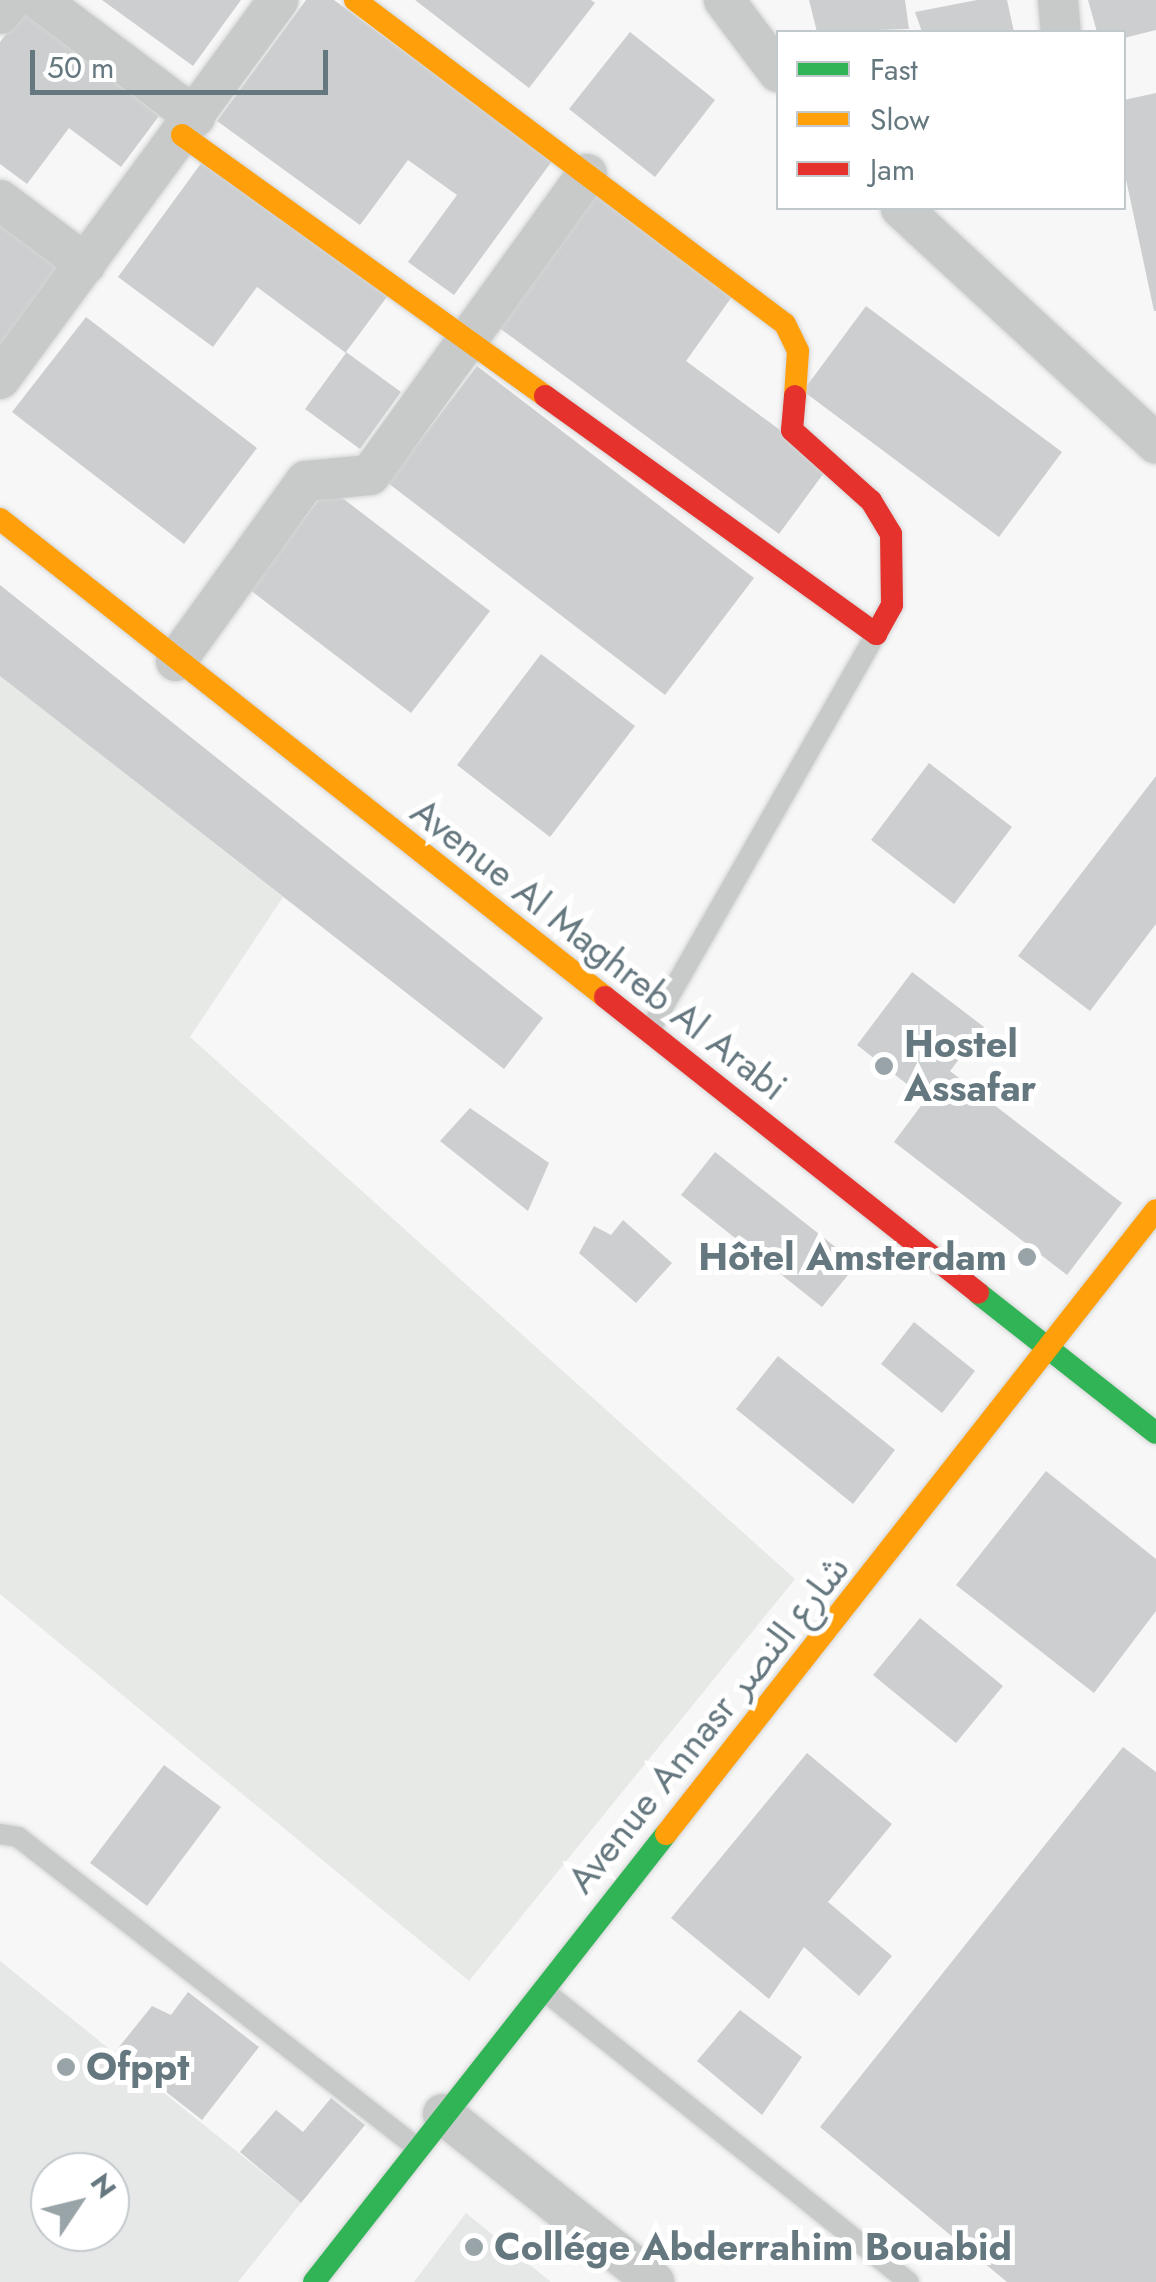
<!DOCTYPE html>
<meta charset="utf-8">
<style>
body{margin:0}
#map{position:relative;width:1156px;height:2282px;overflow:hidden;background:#f7f7f7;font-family:Jost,"Noto Sans Arabic",sans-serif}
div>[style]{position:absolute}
.built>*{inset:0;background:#e6e8e7}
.green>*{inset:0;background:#e6e9e5}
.building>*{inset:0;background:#cdcecf}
.roads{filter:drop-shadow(0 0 2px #d3d4d5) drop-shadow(0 0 2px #d3d4d5)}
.lane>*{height:20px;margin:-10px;padding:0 10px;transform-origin:10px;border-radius:10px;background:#c8caca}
.street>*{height:40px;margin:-20px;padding:0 20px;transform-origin:20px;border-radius:20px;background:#c8caca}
.fast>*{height:22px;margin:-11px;padding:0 11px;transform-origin:11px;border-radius:11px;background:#30b455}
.slow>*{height:22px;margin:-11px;padding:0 11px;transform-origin:11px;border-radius:11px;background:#ff9f0a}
.jam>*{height:22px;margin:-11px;padding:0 11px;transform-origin:11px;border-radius:11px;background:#e5322d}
.dots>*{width:28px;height:28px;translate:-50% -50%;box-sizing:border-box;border:5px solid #fff;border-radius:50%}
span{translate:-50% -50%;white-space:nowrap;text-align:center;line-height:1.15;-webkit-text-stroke:10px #fff;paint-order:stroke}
.street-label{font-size:38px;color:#66787f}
.poi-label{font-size:38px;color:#66787f;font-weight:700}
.left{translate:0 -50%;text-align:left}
.right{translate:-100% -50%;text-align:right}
.legend{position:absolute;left:776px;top:30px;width:350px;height:180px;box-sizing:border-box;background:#fff;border:2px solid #c2c9cc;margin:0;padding:12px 18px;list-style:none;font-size:30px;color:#66787f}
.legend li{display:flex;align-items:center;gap:20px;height:50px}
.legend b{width:50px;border:2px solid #c2c9cc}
.north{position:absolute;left:30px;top:2152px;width:100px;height:100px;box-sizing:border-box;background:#fff;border:2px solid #c2c9cc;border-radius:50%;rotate:55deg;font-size:28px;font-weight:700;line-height:40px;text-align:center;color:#66787f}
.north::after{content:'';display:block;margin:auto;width:35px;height:45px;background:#99a4a9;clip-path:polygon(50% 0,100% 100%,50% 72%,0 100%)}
.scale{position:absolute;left:30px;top:50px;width:298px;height:45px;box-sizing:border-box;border:5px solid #66787f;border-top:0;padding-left:12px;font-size:30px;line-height:35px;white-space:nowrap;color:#66787f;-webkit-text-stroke:8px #fff;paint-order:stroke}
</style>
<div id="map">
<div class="built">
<i style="clip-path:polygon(evenodd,0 1961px,301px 2203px,238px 2282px,0 2282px,0 1961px,50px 2172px,110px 2172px,110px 2232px,50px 2232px,50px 2172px)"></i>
<i style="clip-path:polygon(466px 2213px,551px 2282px,414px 2282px)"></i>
</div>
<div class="green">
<i style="clip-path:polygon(0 676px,283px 897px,190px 1037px,795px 1579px,469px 1981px,0 1594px)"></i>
</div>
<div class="building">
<i style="clip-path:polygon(102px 0,241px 0,193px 66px)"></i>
<i style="clip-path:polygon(306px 0,334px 0,552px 161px,454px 295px,408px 262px,457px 195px,408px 160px,360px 225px,217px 121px)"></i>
<i style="clip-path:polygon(415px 0,591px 0,595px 3px,529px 88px)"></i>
<i style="clip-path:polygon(809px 0,905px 0,909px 29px,817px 32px)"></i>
<i style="clip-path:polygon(977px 0,1007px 0,1014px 32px,922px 32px,915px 12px)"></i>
<i style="clip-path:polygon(1088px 0,1156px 0,1156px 30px,1124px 38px,1097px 32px)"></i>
<i style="clip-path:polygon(22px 12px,159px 116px,121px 167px,69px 128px,27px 184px,0 164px,0 42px)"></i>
<i style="clip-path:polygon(630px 32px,715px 100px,655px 177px,569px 109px)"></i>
<i style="clip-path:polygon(1156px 93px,1156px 311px,1154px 311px,1124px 170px,1124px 100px)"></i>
<i style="clip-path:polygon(205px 158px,389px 294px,346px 352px,401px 392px,360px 449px,305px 409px,346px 353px,257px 287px,213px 347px,118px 277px)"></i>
<i style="clip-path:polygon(594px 187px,736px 291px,686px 361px,829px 466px,779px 534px,494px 324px)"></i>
<i style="clip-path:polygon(0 213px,69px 268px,0 356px)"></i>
<i style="clip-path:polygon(866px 306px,1062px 452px,999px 537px,803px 391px)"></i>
<i style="clip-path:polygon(86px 317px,257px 448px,184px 544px,12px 412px)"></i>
<i style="clip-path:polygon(477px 366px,754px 578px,665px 695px,388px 483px)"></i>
<i style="clip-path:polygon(328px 487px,490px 611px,411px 713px,250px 590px)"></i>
<i style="clip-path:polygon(0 585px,543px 1018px,504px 1069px,0 676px)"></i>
<i style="clip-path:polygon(541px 654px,635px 726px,550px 837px,457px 765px)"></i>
<i style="clip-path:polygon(929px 763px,1012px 827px,954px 904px,871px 840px)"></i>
<i style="clip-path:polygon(1156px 776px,1156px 924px,1090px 1011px,1018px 956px)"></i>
<i style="clip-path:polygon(912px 972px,984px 1027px,950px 1071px,1122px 1203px,1067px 1275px,894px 1142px,926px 1099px,857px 1045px)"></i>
<i style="clip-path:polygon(470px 1108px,549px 1163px,528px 1211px,440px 1141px)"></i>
<i style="clip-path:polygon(715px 1152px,857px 1264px,822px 1307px,681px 1195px)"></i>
<i style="clip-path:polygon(623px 1220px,672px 1263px,636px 1303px,579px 1253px,594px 1226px,611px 1235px)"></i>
<i style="clip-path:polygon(914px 1322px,975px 1371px,942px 1413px,881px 1364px)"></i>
<i style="clip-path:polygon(778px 1356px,895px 1450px,853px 1504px,736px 1409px)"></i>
<i style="clip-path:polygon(1046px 1471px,1156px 1559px,1156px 1611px,1094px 1693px,956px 1585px)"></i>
<i style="clip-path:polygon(920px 1618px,1003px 1686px,956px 1743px,873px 1675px)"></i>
<i style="clip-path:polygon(1123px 1747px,1156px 1772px,1156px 2282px,1007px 2282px,820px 2127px)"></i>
<i style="clip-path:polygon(807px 1753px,892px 1824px,828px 1902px,892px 1956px,859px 1996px,804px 1947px,769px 1999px,671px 1918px)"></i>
<i style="clip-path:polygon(164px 1765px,221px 1807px,147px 1906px,90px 1863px)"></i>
<i style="clip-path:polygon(188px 1992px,259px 2047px,202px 2120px,115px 2052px,152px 2006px,171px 2015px)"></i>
<i style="clip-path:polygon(740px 2010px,802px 2057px,762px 2115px,697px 2061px)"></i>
<i style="clip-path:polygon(331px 2098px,365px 2125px,301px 2203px,240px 2152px,276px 2110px,303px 2132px)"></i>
</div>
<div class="roads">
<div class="lane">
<i style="left:650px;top:1030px;width:456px;rotate:-60.3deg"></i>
<i style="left:0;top:1834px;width:18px;rotate:9deg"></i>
<i style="left:18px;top:1837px;width:504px;rotate:37.91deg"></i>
<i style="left:543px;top:1990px;width:468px;rotate:38.6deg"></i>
</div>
<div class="street">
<i style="left:39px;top:0;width:195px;rotate:36.9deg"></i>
<i style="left:724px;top:0;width:90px;rotate:53.1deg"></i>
<i style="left:1058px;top:0;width:32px;rotate:85deg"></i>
<i style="left:0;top:14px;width:18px;rotate:-52deg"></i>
<i style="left:0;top:200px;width:107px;rotate:36.7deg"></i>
<i style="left:901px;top:208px;width:347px;rotate:42.7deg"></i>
<i style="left:0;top:379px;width:470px;rotate:-53.7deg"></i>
<i style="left:176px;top:661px;width:222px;rotate:-54.2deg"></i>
<i style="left:306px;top:481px;width:64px;rotate:-5.4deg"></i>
<i style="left:370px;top:475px;width:371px;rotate:-54.2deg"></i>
<i style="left:443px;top:2114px;width:270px;rotate:38.5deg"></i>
</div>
<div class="fast">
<i style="left:978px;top:1293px;width:226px;rotate:38.2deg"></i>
<i style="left:314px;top:2282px;width:570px;rotate:-51.84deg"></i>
</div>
<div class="slow">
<i style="left:355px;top:0;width:538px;rotate:37deg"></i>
<i style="left:785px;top:324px;width:30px;rotate:64deg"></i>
<i style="left:798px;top:351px;width:45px;rotate:93.8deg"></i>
<i style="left:182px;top:135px;width:447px;rotate:35.7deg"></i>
<i style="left:0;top:519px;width:771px;rotate:38.31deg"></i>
<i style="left:666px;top:1834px;width:793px;rotate:-51.86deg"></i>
</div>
<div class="jam">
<i style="left:545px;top:396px;width:408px;rotate:35.7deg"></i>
<i style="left:876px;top:634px;width:33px;rotate:-61deg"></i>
<i style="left:892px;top:605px;width:71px;rotate:-90.8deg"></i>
<i style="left:891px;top:534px;width:39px;rotate:-121deg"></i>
<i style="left:871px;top:501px;width:106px;rotate:-138.1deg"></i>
<i style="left:792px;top:430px;width:34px;rotate:-85deg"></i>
<i style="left:605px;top:997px;width:476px;rotate:38.4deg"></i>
</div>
</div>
<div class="dots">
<i style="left:884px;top:1066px;background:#99a4a9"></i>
<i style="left:1027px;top:1257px;background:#99a4a9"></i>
<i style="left:66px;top:2067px;background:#99a4a9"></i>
<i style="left:474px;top:2247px;background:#99a4a9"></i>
</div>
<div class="street-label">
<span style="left:599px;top:949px;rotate:38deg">Avenue Al Maghreb Al Arabi</span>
<span style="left:708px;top:1724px;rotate:-51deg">Avenue Annasr شارع النصر</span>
</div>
<div class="poi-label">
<span class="left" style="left:904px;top:1066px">Hostel<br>Assafar</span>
<span class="right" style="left:1007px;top:1257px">Hôtel Amsterdam</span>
<span class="left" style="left:86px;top:2067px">Ofppt</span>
<span class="left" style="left:494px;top:2247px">Collége Abderrahim Bouabid</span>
</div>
<ul class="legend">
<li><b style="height:12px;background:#30b455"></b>Fast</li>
<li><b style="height:12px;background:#ff9f0a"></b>Slow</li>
<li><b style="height:12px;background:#e5322d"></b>Jam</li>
</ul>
<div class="north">N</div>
<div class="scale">50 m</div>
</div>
